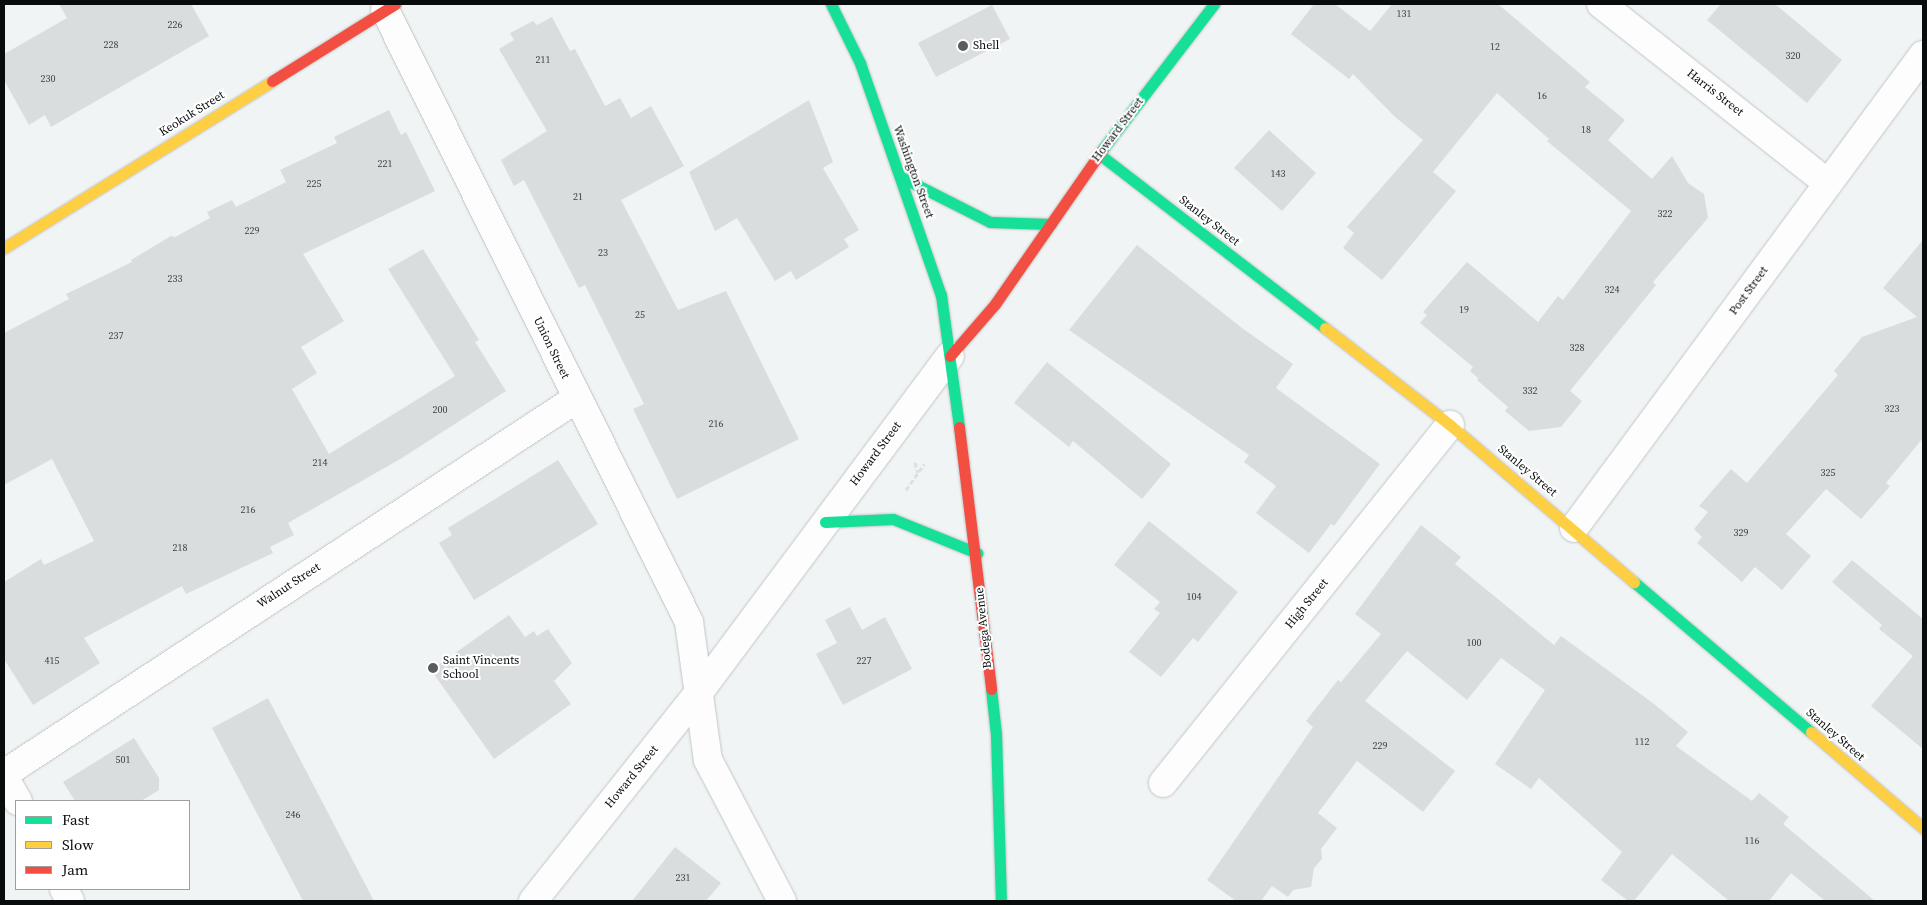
<!DOCTYPE html>
<style>
body{margin:0}
#map{position:relative;width:1927px;height:905px;overflow:hidden;background:#f0f4f5;font-family:"Source Serif 4",serif}
div>[style]{position:absolute}
.building>*{inset:0;background:#daddde}
.path>*{height:3px;margin-top:-1.5px;transform-origin:0;background:repeating-linear-gradient(90deg,#dddfe0 0 5px,transparent 0 7.5px)}
.roads{filter:drop-shadow(0 0 1px #c2c5c6) drop-shadow(0 0 1px #c2c5c6)}
.street>*{height:28px;margin:-14px;padding:0 14px;transform-origin:14px;border-radius:14px;background:#fdfdfe}
.fast>*{height:11px;margin:-5.5px;padding:0 5.5px;transform-origin:5.5px;border-radius:5.5px;background:#16e098}
.slow>*{height:11px;margin:-5.5px;padding:0 5.5px;transform-origin:5.5px;border-radius:5.5px;background:#ffcf43}
.jam>*{height:11px;margin:-5.5px;padding:0 5.5px;transform-origin:5.5px;border-radius:5.5px;background:#f24e42}
.dots>*{width:14px;height:14px;translate:-50% -50%;box-sizing:border-box;border:2px solid #fff;border-radius:50%}
span{translate:-50% -50%;white-space:nowrap;text-align:center;line-height:1.15;-webkit-text-stroke:4px #fff;paint-order:stroke}
.number-label{font-size:10px;color:#3e4142}
.number-label span{-webkit-text-stroke-width:0}
.poi-label{font-size:12px;color:#090c0d}
.left{translate:0 -50%;text-align:left}
.street-label{font-size:12px;color:#090c0d}
.frame{position:absolute;inset:0;border:5px solid #090c0d;pointer-events:none}
.legend{position:absolute;left:15px;top:800px;width:175px;height:90px;box-sizing:border-box;background:#fff;border:1px solid #9d9e9e;margin:0;padding:6px 9px;list-style:none;font-size:15px;color:#090c0d}
.legend li{display:flex;align-items:center;gap:10px;height:25px}
.legend b{width:25px;border:1px solid #9d9e9e}
</style>
<div id="map">
<div class="building">
<i style="clip-path:polygon(59px 4px,191px 4px,209px 36px,51px 127px,45px 115px,29px 125px,4px 80px,4px 54px,67px 18px)"></i>
<i style="clip-path:polygon(1314px 4px,1335px 4px,1370px 31px,1392px 4px,1498px 4px,1590px 82px,1585px 87px,1625px 120px,1608px 140px,1652px 179px,1672px 156px,1688px 183px,1704px 194px,1708px 218px,1653px 282px,1656px 285px,1570px 391px,1582px 401px,1561px 427px,1529px 431px,1505px 411px,1508px 407px,1477px 380px,1478px 378px,1470px 371px,1473px 367px,1420px 323px,1427px 315px,1423px 312px,1467px 262px,1538px 322px,1558px 296px,1563px 300px,1631px 211px,1547px 141px,1549px 139px,1497px 93px,1433px 172px,1456px 191px,1382px 280px,1343px 248px,1354px 233px,1347px 227px,1423px 140px,1394px 116px,1353px 74px,1349px 79px,1291px 34px)"></i>
<i style="clip-path:polygon(1721px 4px,1775px 4px,1842px 60px,1807px 103px,1707px 20px)"></i>
<i style="clip-path:polygon(992px 5px,1010px 39px,936px 77px,918px 43px)"></i>
<i style="clip-path:polygon(552px 17px,570px 51px,575px 49px,605px 106px,620px 98px,631px 118px,651px 106px,684px 166px,621px 200px,678px 310px,726px 291px,799px 439px,677px 499px,633px 409px,644px 404px,585px 285px,579px 288px,524px 180px,514px 186px,501px 160px,547px 131px,499px 49px,514px 40px,510px 33px,533px 21px,537px 25px)"></i>
<i style="clip-path:polygon(809px 100px,833px 162px,823px 168px,859px 230px,844px 239px,849px 247px,796px 280px,791px 271px,775px 281px,737px 218px,715px 231px,689px 172px)"></i>
<i style="clip-path:polygon(389px 110px,401px 135px,406px 132px,435px 191px,303px 254px,344px 321px,301px 347px,317px 373px,292px 389px,329px 454px,455px 376px,388px 269px,423px 249px,479px 340px,475px 342px,506px 391px,402px 458px,288px 523px,294px 535px,270px 547px,273px 553px,186px 594px,182px 586px,84px 638px,100px 663px,33px 705px,4px 659px,4px 582px,41px 559px,44px 565px,94px 541px,52px 459px,4px 485px,4px 333px,69px 299px,66px 294px,132px 262px,131px 260px,171px 236px,175px 237px,210px 218px,207px 212px,232px 200px,236px 207px,286px 182px,280px 170px,337px 143px,334px 137px)"></i>
<i style="clip-path:polygon(1269px 130px,1316px 173px,1282px 211px,1234px 168px)"></i>
<i style="clip-path:polygon(1923px 240px,1923px 438px,1886px 483px,1890px 486px,1861px 519px,1826px 489px,1786px 534px,1811px 556px,1782px 590px,1755px 567px,1742px 582px,1697px 543px,1702px 537px,1694px 529px,1708px 512px,1699px 506px,1731px 469px,1747px 483px,1838px 375px,1834px 371px,1862px 337px,1917px 317px,1883px 288px)"></i>
<i style="clip-path:polygon(1137px 245px,1242px 328px,1293px 364px,1276px 388px,1380px 464px,1334px 526px,1331px 524px,1309px 553px,1256px 513px,1276px 486px,1244px 462px,1249px 455px,1069px 330px)"></i>
<i style="clip-path:polygon(1047px 362px,1171px 464px,1142px 499px,1073px 441px,1069px 447px,1014px 403px)"></i>
<i style="clip-path:polygon(558px 460px,598px 524px,474px 600px,439px 543px,452px 535px,448px 528px)"></i>
<i style="clip-path:polygon(1149px 521px,1238px 592px,1198px 642px,1193px 638px,1161px 677px,1129px 652px,1160px 613px,1154px 609px,1160px 602px,1114px 565px)"></i>
<i style="clip-path:polygon(1421px 525px,1461px 557px,1455px 564px,1554px 645px,1561px 636px,1654px 704px,1688px 732px,1676px 746px,1752px 801px,1759px 793px,1789px 817px,1783px 824px,1875px 901px,1825px 901px,1791px 873px,1769px 901px,1729px 901px,1672px 854px,1634px 901px,1628px 901px,1601px 880px,1622px 852px,1539px 778px,1531px 789px,1495px 764px,1545px 690px,1501px 658px,1467px 700px,1407px 651px,1365px 701px,1455px 771px,1423px 812px,1357px 761px,1318px 813px,1337px 828px,1321px 849px,1322px 859px,1314px 868px,1311px 887px,1293px 890px,1288px 897px,1272px 886px,1261px 901px,1236px 901px,1207px 880px,1313px 727px,1306px 721px,1338px 680px,1341px 682px,1381px 634px,1355px 614px)"></i>
<i style="clip-path:polygon(1852px 560px,1923px 619px,1923px 749px,1871px 706px,1913px 656px,1879px 629px,1882px 625px,1832px 582px)"></i>
<i style="clip-path:polygon(850px 607px,862px 630px,885px 617px,912px 669px,843px 705px,816px 654px,837px 643px,825px 620px)"></i>
<i style="clip-path:polygon(509px 615px,525px 637px,534px 631px,537px 636px,548px 629px,572px 663px,554px 681px,571px 704px,494px 759px,431px 670px)"></i>
<i style="clip-path:polygon(268px 698px,374px 901px,303px 901px,212px 728px)"></i>
<i style="clip-path:polygon(134px 738px,159px 778px,159px 790px,141px 801px,75px 801px,63px 782px)"></i>
<i style="clip-path:polygon(675px 847px,721px 883px,706px 901px,632px 901px)"></i>
</div>
<div class="path">
<i style="left:915px;top:462px;width:11px;rotate:75deg"></i>
<i style="left:906px;top:490px;width:32px;rotate:-55deg"></i>
</div>
<div class="roads">
<div class="street">
<i style="left:1601px;top:4px;width:289px;rotate:38.3deg"></i>
<i style="left:385px;top:10px;width:683px;rotate:63.58deg"></i>
<i style="left:689px;top:622px;width:139px;rotate:82.2deg"></i>
<i style="left:708px;top:760px;width:159px;rotate:62.3deg"></i>
<i style="left:1574px;top:528px;width:588px;rotate:-53.58deg"></i>
<i style="left:4px;top:774px;width:684px;rotate:-33.25deg"></i>
<i style="left:4px;top:777px;width:28px;rotate:60deg"></i>
<i style="left:1163px;top:783px;width:459px;rotate:-51.3deg"></i>
<i style="left:64px;top:889px;width:13px;rotate:63deg"></i>
<i style="left:533px;top:901px;width:268px;rotate:-51.5deg"></i>
<i style="left:700px;top:691px;width:418px;rotate:-53.3deg"></i>
</div>
<div class="fast">
<i style="left:831px;top:4px;width:66px;rotate:63.8deg"></i>
<i style="left:860px;top:63px;width:246px;rotate:70.8deg"></i>
<i style="left:941px;top:295px;width:133px;rotate:82.2deg"></i>
<i style="left:1102px;top:150px;width:184px;rotate:-52.5deg"></i>
<i style="left:1099px;top:154px;width:285px;rotate:37.6deg"></i>
<i style="left:901px;top:177px;width:100px;rotate:26.8deg"></i>
<i style="left:990px;top:222px;width:61px;rotate:1.9deg"></i>
<i style="left:825px;top:522px;width:68px;rotate:-2.5deg"></i>
<i style="left:893px;top:519px;width:91px;rotate:22deg"></i>
<i style="left:1634px;top:582px;width:232px;rotate:40.3deg"></i>
<i style="left:991px;top:689px;width:45px;rotate:83.7deg"></i>
<i style="left:996px;top:734px;width:167px;rotate:88.3deg"></i>
</div>
<div class="slow">
<i style="left:4px;top:248px;width:316px;rotate:-31.9deg"></i>
<i style="left:1325px;top:328px;width:158px;rotate:37.8deg"></i>
<i style="left:1450px;top:425px;width:242px;rotate:40.5deg"></i>
<i style="left:1811px;top:732px;width:148px;rotate:40.6deg"></i>
</div>
<div class="jam">
<i style="left:272px;top:81px;width:145px;rotate:-32deg"></i>
<i style="left:950px;top:356px;width:69px;rotate:-49.1deg"></i>
<i style="left:995px;top:304px;width:188px;rotate:-55.2deg"></i>
<i style="left:959px;top:427px;width:264px;rotate:83deg"></i>
</div>
</div>
<div class="dots">
<i style="left:963px;top:46px;background:#5a5d5e"></i>
<i style="left:433px;top:668px;background:#5a5d5e"></i>
</div>
<div class="number-label">
<span style="left:1404px;top:14px">131</span>
<span style="left:175px;top:25px">226</span>
<span style="left:111px;top:45px">228</span>
<span style="left:1495px;top:47px">12</span>
<span style="left:1793px;top:56px">320</span>
<span style="left:543px;top:60px">211</span>
<span style="left:48px;top:79px">230</span>
<span style="left:1542px;top:96px">16</span>
<span style="left:1586px;top:130px">18</span>
<span style="left:385px;top:164px">221</span>
<span style="left:1278px;top:174px">143</span>
<span style="left:314px;top:184px">225</span>
<span style="left:578px;top:197px">21</span>
<span style="left:1665px;top:214px">322</span>
<span style="left:252px;top:231px">229</span>
<span style="left:603px;top:253px">23</span>
<span style="left:175px;top:279px">233</span>
<span style="left:1612px;top:290px">324</span>
<span style="left:1464px;top:310px">19</span>
<span style="left:640px;top:315px">25</span>
<span style="left:116px;top:336px">237</span>
<span style="left:1577px;top:348px">328</span>
<span style="left:1530px;top:391px">332</span>
<span style="left:1892px;top:409px">323</span>
<span style="left:440px;top:410px">200</span>
<span style="left:716px;top:424px">216</span>
<span style="left:320px;top:463px">214</span>
<span style="left:1828px;top:473px">325</span>
<span style="left:248px;top:510px">216</span>
<span style="left:1741px;top:533px">329</span>
<span style="left:180px;top:548px">218</span>
<span style="left:1194px;top:597px">104</span>
<span style="left:1474px;top:643px">100</span>
<span style="left:52px;top:661px">415</span>
<span style="left:864px;top:661px">227</span>
<span style="left:1642px;top:742px">112</span>
<span style="left:1380px;top:746px">229</span>
<span style="left:123px;top:760px">501</span>
<span style="left:293px;top:815px">246</span>
<span style="left:1752px;top:841px">116</span>
<span style="left:683px;top:878px">231</span>
</div>
<div class="poi-label">
<span class="left" style="left:973px;top:46px">Shell</span>
<span class="left" style="left:443px;top:668px">Saint Vincents<br>School</span>
</div>
<div class="street-label">
<span style="left:1715px;top:93px;rotate:38deg">Harris Street</span>
<span style="left:192px;top:114px;rotate:-32deg">Keokuk Street</span>
<span style="left:1118px;top:130px;rotate:-53deg">Howard Street</span>
<span style="left:913px;top:172px;rotate:70deg">Washington Street</span>
<span style="left:1209px;top:221px;rotate:38deg">Stanley Street</span>
<span style="left:1749px;top:291px;rotate:-54deg">Post Street</span>
<span style="left:551px;top:348px;rotate:64deg">Union Street</span>
<span style="left:876px;top:454px;rotate:-53deg">Howard Street</span>
<span style="left:1527px;top:471px;rotate:40deg">Stanley Street</span>
<span style="left:289px;top:586px;rotate:-33deg">Walnut Street</span>
<span style="left:1307px;top:604px;rotate:-51deg">High Street</span>
<span style="left:984px;top:628px;rotate:-96deg">Bodega Avenue</span>
<span style="left:1835px;top:735px;rotate:41deg">Stanley Street</span>
<span style="left:632px;top:777px;rotate:-51deg">Howard Street</span>
</div>
<div class="frame"></div>
<ul class="legend">
<li><b style="height:6px;background:#16e098"></b>Fast</li>
<li><b style="height:6px;background:#ffcf43"></b>Slow</li>
<li><b style="height:6px;background:#f24e42"></b>Jam</li>
</ul>
</div>
